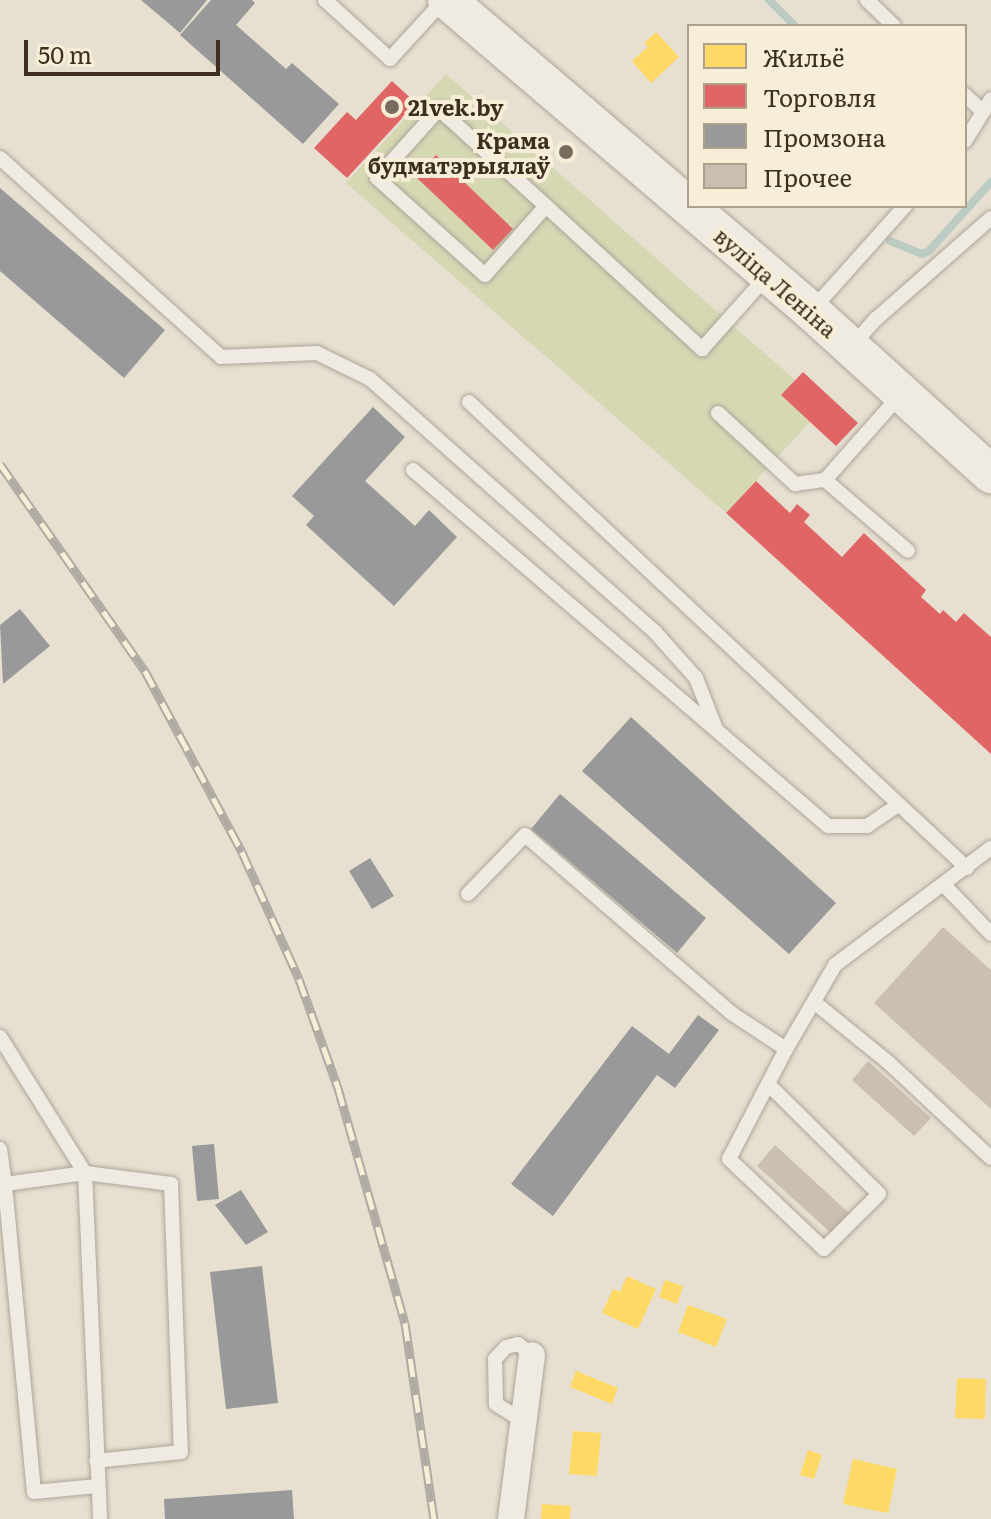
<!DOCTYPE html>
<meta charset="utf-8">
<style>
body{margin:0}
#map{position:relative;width:991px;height:1519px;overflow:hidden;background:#e7e0d1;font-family:Literata,serif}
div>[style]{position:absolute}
.green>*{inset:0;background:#d6d7b3}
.homes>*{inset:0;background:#ffd966}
.shops>*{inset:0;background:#e06666}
.industry>*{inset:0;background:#999}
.stream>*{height:8px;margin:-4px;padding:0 4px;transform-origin:4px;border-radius:4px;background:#bcccc2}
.building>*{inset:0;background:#cbbfb2}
.roads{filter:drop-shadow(0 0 2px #ada599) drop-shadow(0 0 2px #ada599)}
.lane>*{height:14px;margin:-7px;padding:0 7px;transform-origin:7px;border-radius:7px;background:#efebe3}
.street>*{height:26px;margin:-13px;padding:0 13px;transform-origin:13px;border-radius:13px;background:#efebe3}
.secondary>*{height:38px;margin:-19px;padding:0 19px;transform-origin:19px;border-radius:19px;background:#efebe3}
.rail>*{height:9px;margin-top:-4.5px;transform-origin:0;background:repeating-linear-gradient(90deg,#f7eed8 0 18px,#afaaa2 0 36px);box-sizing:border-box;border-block:2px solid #afaaa2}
.dots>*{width:22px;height:22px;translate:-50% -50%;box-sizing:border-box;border:4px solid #f7eed8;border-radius:50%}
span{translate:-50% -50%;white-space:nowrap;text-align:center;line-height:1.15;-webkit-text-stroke:8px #f7eed8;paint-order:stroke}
.poi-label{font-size:22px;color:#3d2e20;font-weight:700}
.left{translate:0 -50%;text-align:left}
.right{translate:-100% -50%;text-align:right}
.street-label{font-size:22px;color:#3d2e20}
.legend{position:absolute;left:687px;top:24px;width:280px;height:184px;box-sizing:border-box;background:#f7eed8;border:2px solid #ada18e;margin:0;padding:10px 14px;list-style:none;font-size:24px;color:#3d2e20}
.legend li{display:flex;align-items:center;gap:16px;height:40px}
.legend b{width:40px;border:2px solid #ada18e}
.scale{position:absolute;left:24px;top:40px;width:196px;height:36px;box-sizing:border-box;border:4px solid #3d2e20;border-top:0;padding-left:10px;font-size:24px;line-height:28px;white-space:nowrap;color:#3d2e20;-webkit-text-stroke:6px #f7eed8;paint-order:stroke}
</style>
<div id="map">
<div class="green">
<i style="clip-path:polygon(446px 74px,795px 380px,782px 396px,810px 422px,726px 513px,346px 183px)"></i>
</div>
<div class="homes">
<i style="clip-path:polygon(656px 32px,679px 57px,651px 83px,632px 61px,648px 47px,644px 43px)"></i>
<i style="clip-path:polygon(627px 1276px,656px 1289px,638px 1329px,602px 1313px,613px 1289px,620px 1292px)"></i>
<i style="clip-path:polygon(665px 1280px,683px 1286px,677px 1304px,659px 1297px)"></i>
<i style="clip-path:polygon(688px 1305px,727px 1319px,716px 1347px,678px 1332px)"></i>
<i style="clip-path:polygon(576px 1371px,618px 1388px,612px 1404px,570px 1387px)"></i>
<i style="clip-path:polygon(957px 1378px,986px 1379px,985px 1419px,955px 1418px)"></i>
<i style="clip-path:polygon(573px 1431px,601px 1433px,597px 1476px,569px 1474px)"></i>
<i style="clip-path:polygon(808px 1450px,822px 1455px,814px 1479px,800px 1475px)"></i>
<i style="clip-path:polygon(853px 1459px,897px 1469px,888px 1513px,843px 1504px)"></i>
<i style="clip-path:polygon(542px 1504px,571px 1506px,570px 1519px,541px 1519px)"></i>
</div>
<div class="shops">
<i style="clip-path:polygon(392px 81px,416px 103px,347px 178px,314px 148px,347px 112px,356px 120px)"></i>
<i style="clip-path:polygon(436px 155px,513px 229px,493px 250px,416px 177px)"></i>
<i style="clip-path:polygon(803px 372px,858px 423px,836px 446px,781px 395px)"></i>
<i style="clip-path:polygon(756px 481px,790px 513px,797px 504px,810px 515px,804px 522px,842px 557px,864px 533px,926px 590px,921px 597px,940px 614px,943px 610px,956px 622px,964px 613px,991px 637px,991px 754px,726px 513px)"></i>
</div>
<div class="industry">
<i style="clip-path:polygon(141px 0,207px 0,180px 33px)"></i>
<i style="clip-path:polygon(211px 0,252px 0,255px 3px,236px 25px,286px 69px,292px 63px,339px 104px,303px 144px,180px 35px)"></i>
<i style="clip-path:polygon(0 188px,165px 330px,124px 378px,0 271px)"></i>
<i style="clip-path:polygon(373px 407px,405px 437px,365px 481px,415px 526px,429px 510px,457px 537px,394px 606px,306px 525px,314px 516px,292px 496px)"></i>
<i style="clip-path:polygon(20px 609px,50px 646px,3px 684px,0 625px)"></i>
<i style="clip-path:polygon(631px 717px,836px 903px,789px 954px,582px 771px)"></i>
<i style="clip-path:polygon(560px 794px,706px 918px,677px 953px,531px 829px)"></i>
<i style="clip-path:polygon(370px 858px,394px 896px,372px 909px,349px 871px)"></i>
<i style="clip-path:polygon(698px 1015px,719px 1030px,675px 1088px,657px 1075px,553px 1216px,511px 1184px,632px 1026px,669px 1054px)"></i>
<i style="clip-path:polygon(214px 1144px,219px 1199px,197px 1201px,192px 1146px)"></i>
<i style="clip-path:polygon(241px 1190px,268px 1232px,246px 1245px,215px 1205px)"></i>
<i style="clip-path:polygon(262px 1266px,278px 1403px,226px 1409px,210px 1272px)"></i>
<i style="clip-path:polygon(292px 1490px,294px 1519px,165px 1519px,164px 1499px)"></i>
</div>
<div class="stream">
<i style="left:769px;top:0;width:37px;rotate:45deg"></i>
<i style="left:890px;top:241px;width:35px;rotate:22deg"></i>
<i style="left:922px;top:254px;width:8px;rotate:-23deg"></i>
<i style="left:929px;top:251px;width:93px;rotate:-48.1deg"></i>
</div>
<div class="building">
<i style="clip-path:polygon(943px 927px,991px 970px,991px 1109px,874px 1003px)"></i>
<i style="clip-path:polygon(868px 1061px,931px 1118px,914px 1136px,852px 1080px)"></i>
<i style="clip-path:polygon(775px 1145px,850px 1214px,832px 1234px,757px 1166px)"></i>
</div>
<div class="roads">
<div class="lane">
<i style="left:325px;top:0;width:88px;rotate:42.2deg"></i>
<i style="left:390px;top:59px;width:80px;rotate:-47.5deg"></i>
<i style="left:867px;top:0;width:37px;rotate:44deg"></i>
<i style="left:965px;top:95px;width:25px;rotate:43deg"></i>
<i style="left:965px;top:141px;width:49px;rotate:-58.2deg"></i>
<i style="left:0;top:158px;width:297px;rotate:42deg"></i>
<i style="left:221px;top:357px;width:96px;rotate:-2.4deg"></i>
<i style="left:317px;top:353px;width:59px;rotate:26.1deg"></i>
<i style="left:370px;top:379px;width:381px;rotate:41.6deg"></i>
<i style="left:655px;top:632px;width:62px;rotate:48.3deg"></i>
<i style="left:696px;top:678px;width:55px;rotate:68.6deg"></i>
<i style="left:546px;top:206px;width:92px;rotate:131.5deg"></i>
<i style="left:485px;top:275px;width:145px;rotate:-138.1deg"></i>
<i style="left:377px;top:178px;width:93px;rotate:-48.1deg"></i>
<i style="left:439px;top:109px;width:144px;rotate:42.2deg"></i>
<i style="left:546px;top:206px;width:212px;rotate:42.5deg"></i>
<i style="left:702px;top:349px;width:99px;rotate:-48.3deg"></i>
<i style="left:812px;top:310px;width:140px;rotate:-48.2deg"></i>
<i style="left:853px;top:345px;width:35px;rotate:-49deg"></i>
<i style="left:876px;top:319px;width:153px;rotate:-41.3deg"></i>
<i style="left:902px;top:393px;width:116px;rotate:131.5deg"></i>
<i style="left:825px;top:480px;width:109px;rotate:40.5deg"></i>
<i style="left:469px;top:402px;width:682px;rotate:43.1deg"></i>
<i style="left:718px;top:413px;width:105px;rotate:42.7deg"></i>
<i style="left:795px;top:484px;width:30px;rotate:-8deg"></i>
<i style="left:413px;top:470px;width:547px;rotate:40.62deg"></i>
<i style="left:828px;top:826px;width:39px"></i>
<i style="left:867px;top:826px;width:37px;rotate:-34deg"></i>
<i style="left:944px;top:885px;width:68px;rotate:46.2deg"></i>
<i style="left:468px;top:894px;width:82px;rotate:-46deg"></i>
<i style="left:525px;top:835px;width:272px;rotate:40.8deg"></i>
<i style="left:731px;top:1013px;width:66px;rotate:33.2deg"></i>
<i style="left:814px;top:1002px;width:97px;rotate:39.1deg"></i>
<i style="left:889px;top:1063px;width:139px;rotate:43deg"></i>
<i style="left:0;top:1037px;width:160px;rotate:58deg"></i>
<i style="left:85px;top:1173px;width:87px;rotate:7.3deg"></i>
<i style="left:171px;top:1184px;width:268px;rotate:87.9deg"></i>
<i style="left:181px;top:1452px;width:85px;rotate:174deg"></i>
<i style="left:768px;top:1084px;width:156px;rotate:44.7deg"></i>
<i style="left:879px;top:1194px;width:78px;rotate:135deg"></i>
<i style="left:824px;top:1249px;width:131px;rotate:-136.5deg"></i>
<i style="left:729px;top:1159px;width:124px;rotate:-62.6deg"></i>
<i style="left:786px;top:1049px;width:97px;rotate:-59.7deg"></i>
<i style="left:835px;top:965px;width:195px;rotate:-36.9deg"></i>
<i style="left:0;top:1149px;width:35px;rotate:82deg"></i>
<i style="left:523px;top:1421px;width:32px;rotate:-148deg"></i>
<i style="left:496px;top:1404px;width:45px;rotate:-91.3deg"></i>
<i style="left:495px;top:1359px;width:16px;rotate:-47deg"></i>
<i style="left:506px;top:1347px;width:12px;rotate:-14deg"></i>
<i style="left:518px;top:1344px;width:18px;rotate:38deg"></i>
<i style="left:97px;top:1486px;width:63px;rotate:174.6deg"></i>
<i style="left:34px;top:1492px;width:309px;rotate:-95.4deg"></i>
<i style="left:5px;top:1184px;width:81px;rotate:-7.8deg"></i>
<i style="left:85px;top:1173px;width:346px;rotate:87.5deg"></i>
</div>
<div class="street">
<i style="left:511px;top:1519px;width:165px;rotate:-82.7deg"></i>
</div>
<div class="secondary">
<i style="left:447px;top:0;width:479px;rotate:40.5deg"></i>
<i style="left:811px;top:311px;width:243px;rotate:42.2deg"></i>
</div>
</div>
<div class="rail">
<i style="left:0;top:464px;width:253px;rotate:55deg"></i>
<i style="left:145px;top:671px;width:205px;rotate:61.8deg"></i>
<i style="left:242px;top:852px;width:139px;rotate:65.8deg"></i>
<i style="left:299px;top:979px;width:116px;rotate:70.3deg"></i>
<i style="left:338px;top:1088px;width:244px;rotate:74.1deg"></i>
<i style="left:405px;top:1323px;width:198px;rotate:81.6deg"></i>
</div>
<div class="dots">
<i style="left:392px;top:107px;background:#786c5e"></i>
<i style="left:566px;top:152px;background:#786c5e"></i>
</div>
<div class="poi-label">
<span class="left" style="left:408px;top:107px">21vek.by</span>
<span class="right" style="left:550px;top:152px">Крама<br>будматэрыялаў</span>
</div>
<div class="street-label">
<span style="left:776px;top:282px;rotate:41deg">вуліца Леніна</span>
</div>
<ul class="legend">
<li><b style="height:22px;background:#ffd966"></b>Жильё</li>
<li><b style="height:22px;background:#e06666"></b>Торговля</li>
<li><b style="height:22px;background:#999"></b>Промзона</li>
<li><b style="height:22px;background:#cbbfb2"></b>Прочее</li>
</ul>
<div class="scale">50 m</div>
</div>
